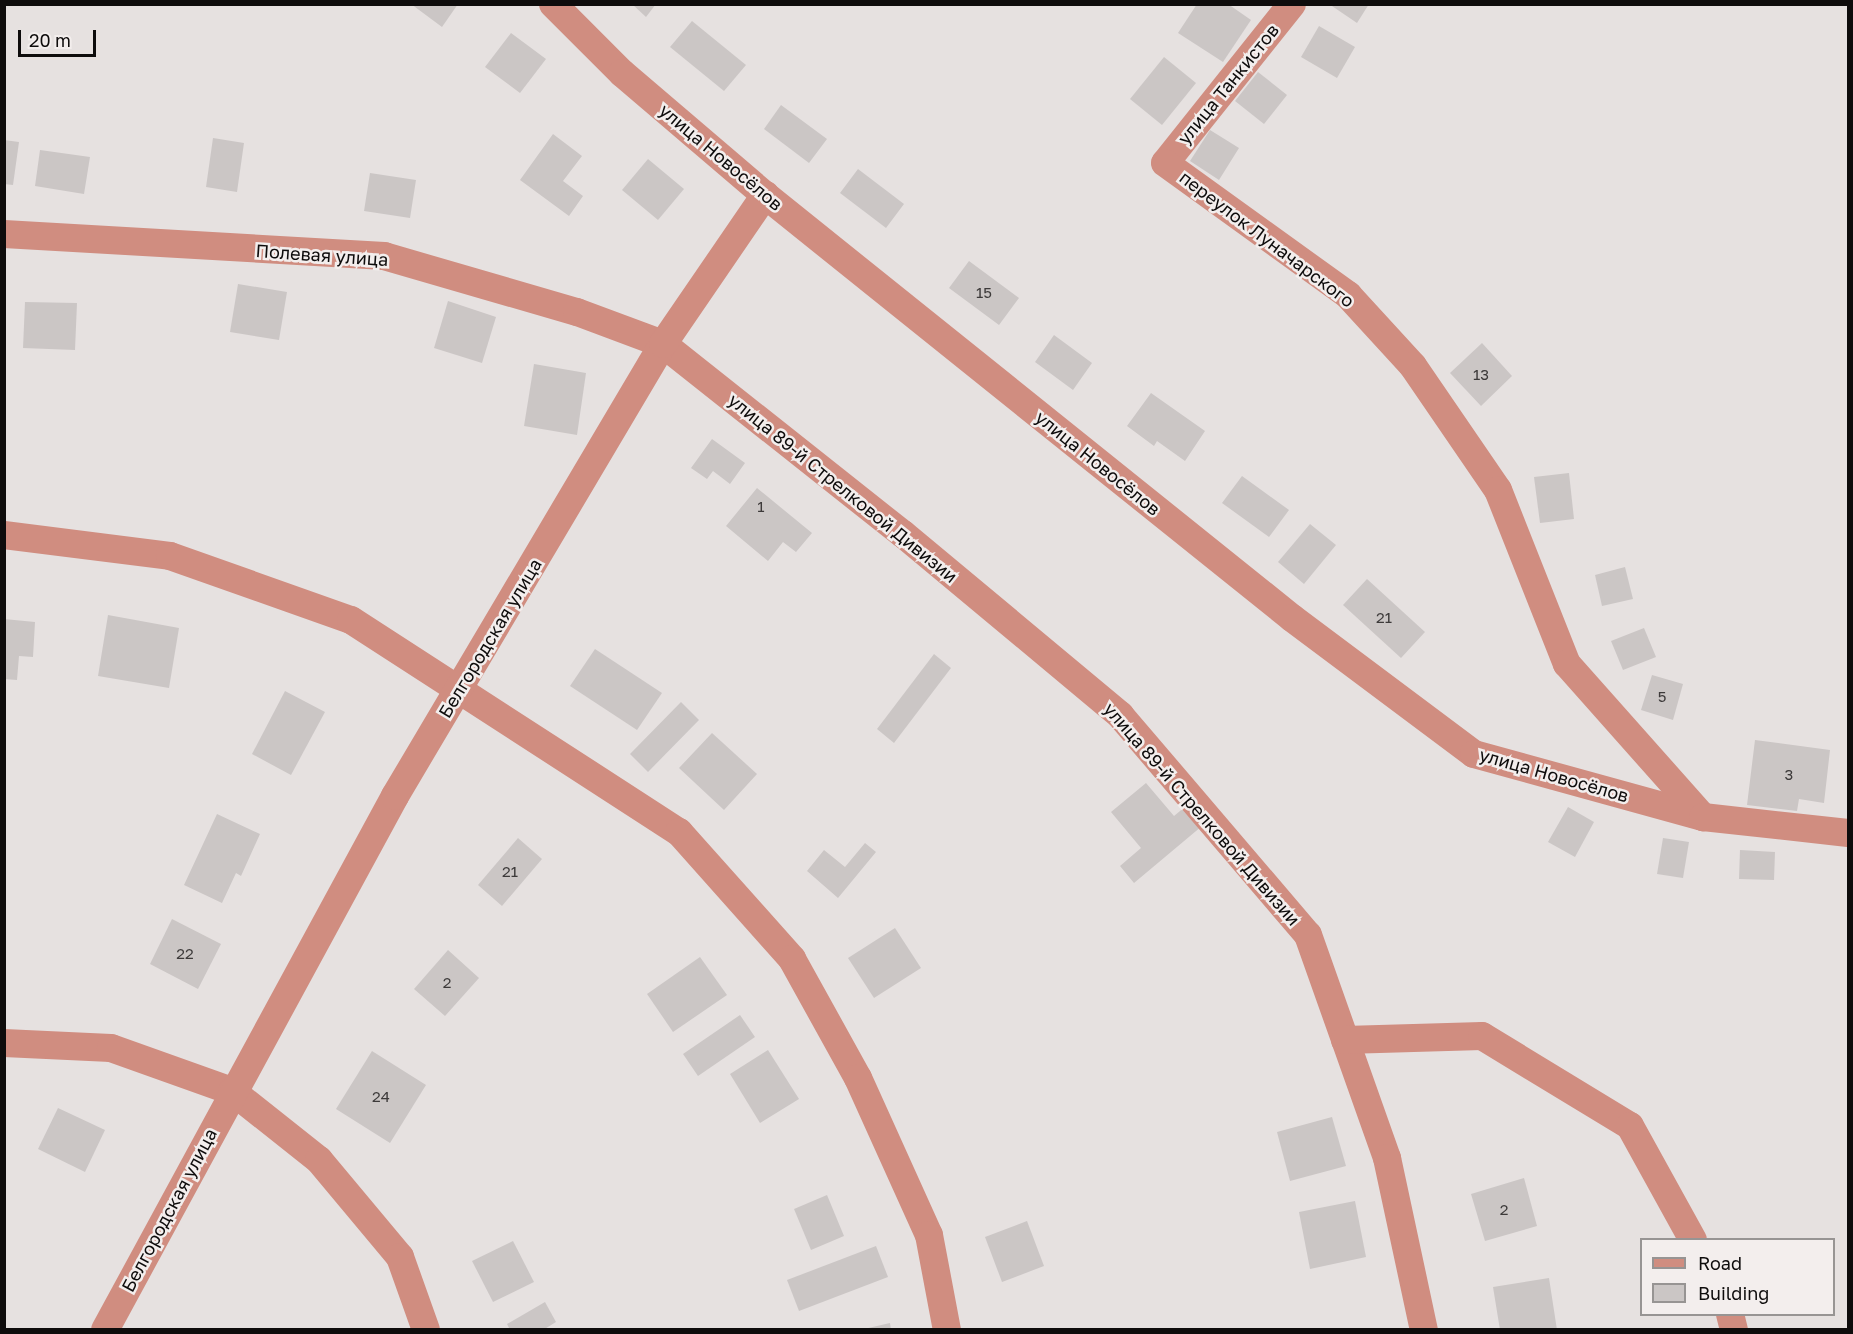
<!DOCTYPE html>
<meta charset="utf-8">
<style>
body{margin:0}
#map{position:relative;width:1853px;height:1334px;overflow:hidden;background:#e6e1e0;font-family:"Golos Text",sans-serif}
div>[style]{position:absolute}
.building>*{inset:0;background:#cbc6c5}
.street>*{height:28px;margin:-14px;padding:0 14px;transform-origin:14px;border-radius:14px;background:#d08d80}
span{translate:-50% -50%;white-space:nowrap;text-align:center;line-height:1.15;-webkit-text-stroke:5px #f3eeed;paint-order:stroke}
.number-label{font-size:15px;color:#3d3a3a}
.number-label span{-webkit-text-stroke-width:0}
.street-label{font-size:18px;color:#0e0c0c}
.frame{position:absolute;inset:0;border:6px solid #0e0c0c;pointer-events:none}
.legend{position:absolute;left:1640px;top:1238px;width:195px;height:78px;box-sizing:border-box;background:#f3eeed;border:2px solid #979493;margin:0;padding:8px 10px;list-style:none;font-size:18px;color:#0e0c0c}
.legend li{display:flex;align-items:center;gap:12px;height:30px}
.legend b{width:30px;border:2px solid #979493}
.scale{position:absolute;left:18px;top:30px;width:78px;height:27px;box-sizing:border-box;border:3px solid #0e0c0c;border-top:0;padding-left:8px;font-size:18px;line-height:21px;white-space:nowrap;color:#0e0c0c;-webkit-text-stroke:4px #f3eeed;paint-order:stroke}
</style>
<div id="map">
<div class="building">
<i style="clip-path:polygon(411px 4px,458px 4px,442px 27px)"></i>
<i style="clip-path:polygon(632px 4px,656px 4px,646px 17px)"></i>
<i style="clip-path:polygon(1197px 4px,1228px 4px,1251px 20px,1223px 62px,1178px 33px)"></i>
<i style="clip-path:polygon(1329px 4px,1369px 4px,1357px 23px)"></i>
<i style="clip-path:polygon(692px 21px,746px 65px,724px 91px,670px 47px)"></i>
<i style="clip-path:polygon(1319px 26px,1355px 47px,1337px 78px,1301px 57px)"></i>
<i style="clip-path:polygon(511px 33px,546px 59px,520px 93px,485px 67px)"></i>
<i style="clip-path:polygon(1164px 57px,1196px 83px,1162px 125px,1130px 99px)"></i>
<i style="clip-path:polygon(1258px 72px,1287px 95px,1264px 124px,1235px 101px)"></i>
<i style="clip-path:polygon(781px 105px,827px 139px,809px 163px,764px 129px)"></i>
<i style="clip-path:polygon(1210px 130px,1239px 148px,1219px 180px,1190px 161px)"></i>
<i style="clip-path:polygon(553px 134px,582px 156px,563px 181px,583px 196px,569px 216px,520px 180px)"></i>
<i style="clip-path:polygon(213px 138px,244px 143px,237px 192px,206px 187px)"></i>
<i style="clip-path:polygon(4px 140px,19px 142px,13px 185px,4px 184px)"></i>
<i style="clip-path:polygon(40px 150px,90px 157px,84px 194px,35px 186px)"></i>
<i style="clip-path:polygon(648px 159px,684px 189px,658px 220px,622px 190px)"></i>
<i style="clip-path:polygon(858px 169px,904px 204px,886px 228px,840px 193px)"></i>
<i style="clip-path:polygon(370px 173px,416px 180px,410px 218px,364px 211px)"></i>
<i style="clip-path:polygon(969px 261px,1019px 298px,999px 325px,949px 288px)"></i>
<i style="clip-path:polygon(238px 284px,287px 292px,279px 340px,230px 332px)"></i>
<i style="clip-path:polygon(448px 301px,496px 317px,482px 363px,434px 348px)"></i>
<i style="clip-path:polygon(25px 302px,77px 303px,75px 350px,23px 348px)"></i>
<i style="clip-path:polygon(1054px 335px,1092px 363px,1073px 390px,1035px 362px)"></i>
<i style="clip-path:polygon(1482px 343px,1512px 376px,1481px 406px,1450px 373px)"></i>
<i style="clip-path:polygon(534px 364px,586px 373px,577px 435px,524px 426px)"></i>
<i style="clip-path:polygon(1151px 393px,1205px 431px,1185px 461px,1157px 441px,1154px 446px,1127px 426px)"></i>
<i style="clip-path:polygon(712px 439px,745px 463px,730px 484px,713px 471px,707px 479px,691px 468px)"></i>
<i style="clip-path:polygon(1569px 473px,1574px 519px,1540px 523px,1534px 477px)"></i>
<i style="clip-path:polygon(1242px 476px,1289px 510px,1269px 537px,1222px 503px)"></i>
<i style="clip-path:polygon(757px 488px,812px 533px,796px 552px,783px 542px,768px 561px,726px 526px)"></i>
<i style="clip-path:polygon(1310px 524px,1336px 545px,1304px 584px,1278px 562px)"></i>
<i style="clip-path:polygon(1625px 567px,1633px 599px,1602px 606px,1595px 575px)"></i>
<i style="clip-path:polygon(1367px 579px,1425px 632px,1401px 658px,1343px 605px)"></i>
<i style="clip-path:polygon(108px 615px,179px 628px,169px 688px,98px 676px)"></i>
<i style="clip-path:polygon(4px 619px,35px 622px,33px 657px,19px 656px,17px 680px,4px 679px)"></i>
<i style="clip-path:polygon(1644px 628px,1656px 657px,1623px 670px,1611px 641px)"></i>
<i style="clip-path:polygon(595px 649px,662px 693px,637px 730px,570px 686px)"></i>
<i style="clip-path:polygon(934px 654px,951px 668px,894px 743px,877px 729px)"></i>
<i style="clip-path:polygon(1652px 675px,1683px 684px,1673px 720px,1641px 710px)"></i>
<i style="clip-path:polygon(285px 691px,325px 712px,291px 775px,252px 754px)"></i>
<i style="clip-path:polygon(681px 702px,699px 720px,648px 772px,630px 754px)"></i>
<i style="clip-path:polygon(712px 733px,757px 774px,724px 810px,679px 768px)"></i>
<i style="clip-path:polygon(1755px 740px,1830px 750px,1824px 803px,1799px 799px,1797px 811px,1747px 805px)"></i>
<i style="clip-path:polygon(1146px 783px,1174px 816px,1186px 806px,1202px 826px,1134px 883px,1120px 866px,1141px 848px,1111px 812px)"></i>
<i style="clip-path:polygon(1568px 807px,1594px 822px,1575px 857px,1548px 842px)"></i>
<i style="clip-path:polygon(217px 814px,260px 834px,241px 876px,236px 873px,222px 903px,184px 885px)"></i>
<i style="clip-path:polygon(518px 838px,542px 859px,502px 906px,478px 885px)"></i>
<i style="clip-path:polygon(1663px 838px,1689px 842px,1683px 878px,1657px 874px)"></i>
<i style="clip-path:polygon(865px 843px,876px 852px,838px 898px,807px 871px,824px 850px,845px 867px)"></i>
<i style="clip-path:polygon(1740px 850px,1775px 852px,1774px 880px,1739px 879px)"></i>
<i style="clip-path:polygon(172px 919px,221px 944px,198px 989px,150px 964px)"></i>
<i style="clip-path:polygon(895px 928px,921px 968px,874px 998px,848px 958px)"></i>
<i style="clip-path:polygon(448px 950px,479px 978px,445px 1016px,414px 989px)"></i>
<i style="clip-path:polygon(700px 957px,727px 995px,673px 1032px,647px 994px)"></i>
<i style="clip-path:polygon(740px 1015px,755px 1037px,698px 1076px,683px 1054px)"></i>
<i style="clip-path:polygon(768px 1050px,799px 1099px,760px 1123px,730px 1074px)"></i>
<i style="clip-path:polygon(372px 1051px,426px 1085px,390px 1143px,336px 1109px)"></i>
<i style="clip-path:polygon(58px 1108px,105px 1130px,85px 1172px,38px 1149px)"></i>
<i style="clip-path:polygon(1332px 1117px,1346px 1166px,1290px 1181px,1277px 1132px)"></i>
<i style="clip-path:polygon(1524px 1178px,1537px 1226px,1485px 1241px,1471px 1194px)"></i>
<i style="clip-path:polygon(827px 1195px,844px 1236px,811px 1250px,794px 1209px)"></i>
<i style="clip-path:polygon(1355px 1201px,1366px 1257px,1310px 1269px,1299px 1212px)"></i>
<i style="clip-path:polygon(1027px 1221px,1044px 1266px,1002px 1282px,985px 1237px)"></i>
<i style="clip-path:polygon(513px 1241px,534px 1282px,493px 1302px,472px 1261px)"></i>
<i style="clip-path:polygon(876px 1246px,888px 1277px,799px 1311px,787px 1280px)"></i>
<i style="clip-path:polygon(1549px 1278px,1557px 1330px,1500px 1330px,1493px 1287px)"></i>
<i style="clip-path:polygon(545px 1302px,556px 1322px,543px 1330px,510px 1330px,507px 1324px)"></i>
<i style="clip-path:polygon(890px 1323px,891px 1330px,864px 1330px,864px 1329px)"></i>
</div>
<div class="street">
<i style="left:553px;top:4px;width:98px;rotate:45deg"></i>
<i style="left:622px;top:73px;width:188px;rotate:40.5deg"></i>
<i style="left:765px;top:195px;width:676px;rotate:38.75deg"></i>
<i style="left:1292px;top:618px;width:227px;rotate:36.8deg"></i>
<i style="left:1474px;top:754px;width:238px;rotate:15.4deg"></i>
<i style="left:1292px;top:4px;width:203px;rotate:128.6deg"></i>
<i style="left:1165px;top:163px;width:226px;rotate:35.8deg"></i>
<i style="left:1348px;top:295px;width:96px;rotate:47.5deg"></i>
<i style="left:1413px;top:366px;width:150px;rotate:55.6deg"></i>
<i style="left:1498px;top:490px;width:187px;rotate:68.4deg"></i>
<i style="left:1567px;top:664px;width:205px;rotate:48.4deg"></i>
<i style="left:1703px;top:817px;width:146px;rotate:6.3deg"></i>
<i style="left:4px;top:234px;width:381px;rotate:3.3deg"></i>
<i style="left:384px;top:256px;width:201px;rotate:16.2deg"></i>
<i style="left:577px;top:312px;width:92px;rotate:20.4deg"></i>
<i style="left:663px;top:344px;width:306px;rotate:38.4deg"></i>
<i style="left:903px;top:534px;width:283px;rotate:39.8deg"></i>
<i style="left:1120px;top:715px;width:289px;rotate:49.5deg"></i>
<i style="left:1308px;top:935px;width:237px;rotate:70.5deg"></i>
<i style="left:1387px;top:1158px;width:176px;rotate:77.9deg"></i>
<i style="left:4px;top:535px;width:167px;rotate:7.2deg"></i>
<i style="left:170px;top:556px;width:192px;rotate:19.5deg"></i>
<i style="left:351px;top:620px;width:391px;rotate:32.9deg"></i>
<i style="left:679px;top:832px;width:170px;rotate:48.3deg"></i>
<i style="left:792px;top:959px;width:136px;rotate:61deg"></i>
<i style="left:858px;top:1078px;width:172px;rotate:65.7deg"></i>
<i style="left:929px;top:1235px;width:97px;rotate:79.3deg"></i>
<i style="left:1345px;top:1040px;width:137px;rotate:-1.7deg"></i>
<i style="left:1482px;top:1036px;width:173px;rotate:31.3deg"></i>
<i style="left:1630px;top:1126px;width:130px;rotate:61.1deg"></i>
<i style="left:4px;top:1043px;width:107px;rotate:2.7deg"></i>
<i style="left:111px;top:1048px;width:128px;rotate:19.6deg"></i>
<i style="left:232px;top:1091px;width:111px;rotate:38.4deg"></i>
<i style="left:319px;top:1160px;width:126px;rotate:50.1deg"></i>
<i style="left:400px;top:1257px;width:77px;rotate:70.4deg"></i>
<i style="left:1730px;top:1314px;width:16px;rotate:76deg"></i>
<i style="left:105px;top:1330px;width:608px;rotate:-61.49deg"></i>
<i style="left:395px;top:796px;width:525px;rotate:-59.34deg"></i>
<i style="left:663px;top:344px;width:181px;rotate:-55.6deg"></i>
</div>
<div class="number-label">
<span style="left:984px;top:293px">15</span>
<span style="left:1481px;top:375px">13</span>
<span style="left:761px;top:507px">1</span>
<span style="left:1384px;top:618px">21</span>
<span style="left:1662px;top:697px">5</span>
<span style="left:1789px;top:775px">3</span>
<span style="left:510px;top:872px">21</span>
<span style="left:185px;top:954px">22</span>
<span style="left:447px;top:983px">2</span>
<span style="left:381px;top:1097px">24</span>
<span style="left:1504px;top:1210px">2</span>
</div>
<div class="street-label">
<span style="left:1228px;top:84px;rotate:-51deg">улица Танкистов</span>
<span style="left:721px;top:157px;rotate:40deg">улица Новосёлов</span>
<span style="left:1267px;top:239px;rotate:37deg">переулок Луначарского</span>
<span style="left:322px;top:255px;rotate:4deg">Полевая улица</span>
<span style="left:1098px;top:463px;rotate:39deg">улица Новосёлов</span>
<span style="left:843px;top:488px;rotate:39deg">улица 89-й Стрелковой Дивизии</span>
<span style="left:490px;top:638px;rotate:-59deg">Белгородская улица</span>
<span style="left:1554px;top:775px;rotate:16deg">улица Новосёлов</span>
<span style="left:1202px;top:814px;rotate:49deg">улица 89-й Стрелковой Дивизии</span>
<span style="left:169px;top:1210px;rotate:-62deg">Белгородская улица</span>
</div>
<div class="frame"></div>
<ul class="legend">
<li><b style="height:8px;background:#d08d80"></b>Road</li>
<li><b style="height:16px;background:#cbc6c5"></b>Building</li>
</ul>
<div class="scale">20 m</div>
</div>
